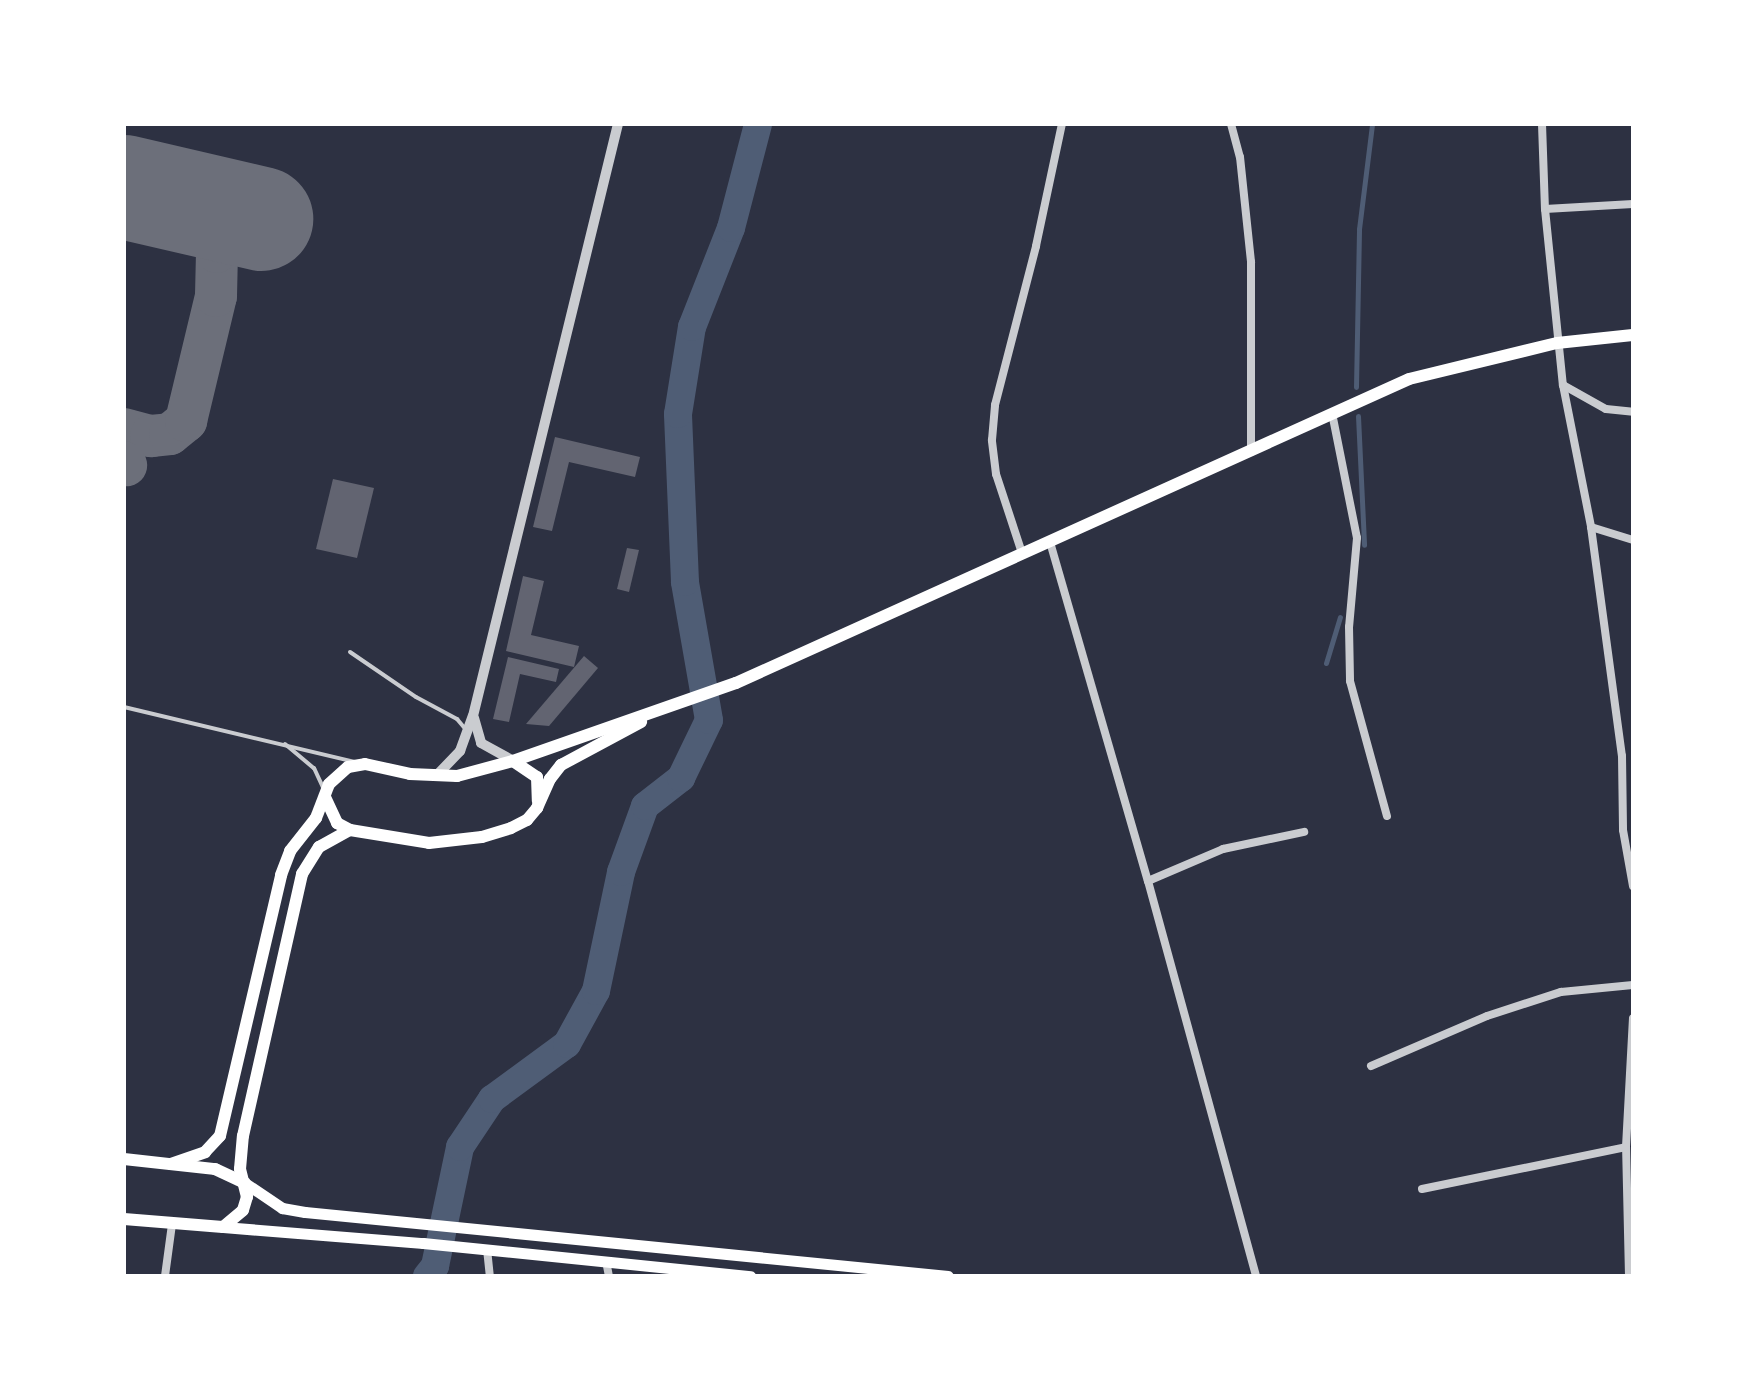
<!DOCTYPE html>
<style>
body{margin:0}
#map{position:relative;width:1757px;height:1400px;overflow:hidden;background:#2d3142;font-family:Karla,sans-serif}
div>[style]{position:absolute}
.stream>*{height:5px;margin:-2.5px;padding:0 2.5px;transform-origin:2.5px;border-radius:2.5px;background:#4f5d75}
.river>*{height:28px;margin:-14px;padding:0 14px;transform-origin:14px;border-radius:14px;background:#4f5d75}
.taxiway>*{height:42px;margin:-21px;padding:0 21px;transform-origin:21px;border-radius:21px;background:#6c6f7a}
.runway>*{height:104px;margin:-52px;padding:0 52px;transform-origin:52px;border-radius:52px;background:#6c6f7a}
.building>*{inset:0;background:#626471}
.service>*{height:4px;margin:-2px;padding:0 2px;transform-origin:2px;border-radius:2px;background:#caccd0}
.minor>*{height:8px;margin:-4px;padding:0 4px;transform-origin:4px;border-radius:4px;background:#caccd0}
.tertiary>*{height:10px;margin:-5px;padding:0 5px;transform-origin:5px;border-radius:5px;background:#caccd0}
.secondary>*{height:11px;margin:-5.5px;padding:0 5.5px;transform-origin:5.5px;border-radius:5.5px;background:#fff}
.primary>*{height:12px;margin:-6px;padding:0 6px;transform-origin:6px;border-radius:6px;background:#fff}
span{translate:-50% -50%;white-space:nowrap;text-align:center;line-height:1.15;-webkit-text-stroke:6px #fff;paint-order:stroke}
.frame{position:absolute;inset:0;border:126px solid #fff;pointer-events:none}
</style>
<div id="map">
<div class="stream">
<i style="left:1356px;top:387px;width:158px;rotate:-88.9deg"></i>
<i style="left:1359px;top:229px;width:106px;rotate:-82.9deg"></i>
<i style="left:1358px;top:416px;width:129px;rotate:87.3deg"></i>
<i style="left:1326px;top:663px;width:48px;rotate:-73.1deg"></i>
</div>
<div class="river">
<i style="left:427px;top:1276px;width:13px;rotate:-51deg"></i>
<i style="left:435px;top:1266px;width:122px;rotate:-78.1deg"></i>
<i style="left:460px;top:1147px;width:58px;rotate:-56.3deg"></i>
<i style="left:492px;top:1099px;width:93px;rotate:-36.3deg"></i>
<i style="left:567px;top:1044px;width:60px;rotate:-61.3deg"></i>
<i style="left:596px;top:991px;width:122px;rotate:-78.1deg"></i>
<i style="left:621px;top:872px;width:70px;rotate:-70deg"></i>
<i style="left:645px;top:806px;width:46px;rotate:-37.9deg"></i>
<i style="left:681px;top:778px;width:64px;rotate:-64.2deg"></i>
<i style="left:709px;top:720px;width:140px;rotate:-99.9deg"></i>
<i style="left:685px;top:582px;width:168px;rotate:-92.4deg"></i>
<i style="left:678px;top:414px;width:88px;rotate:-80.9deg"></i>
<i style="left:692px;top:327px;width:106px;rotate:-68.5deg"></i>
<i style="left:731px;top:228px;width:107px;rotate:-75.4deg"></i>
</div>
<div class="taxiway">
<i style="left:124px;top:429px;width:28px;rotate:15deg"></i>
<i style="left:151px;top:436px;width:19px;rotate:-6deg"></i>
<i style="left:170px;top:434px;width:21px;rotate:-39deg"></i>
<i style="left:186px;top:421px;width:129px;rotate:-76.5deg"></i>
<i style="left:216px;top:296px;width:44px;rotate:-88.7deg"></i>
<i style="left:217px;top:252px;width:44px;rotate:-96.5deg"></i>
<i style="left:124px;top:462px;width:4px;rotate:56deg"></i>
</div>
<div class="runway">
<i style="left:124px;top:187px;width:141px;rotate:13.1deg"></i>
</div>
<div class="building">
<i style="clip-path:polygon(555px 437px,640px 457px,635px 477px,569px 462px,552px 531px,533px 527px)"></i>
<i style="clip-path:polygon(333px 479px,374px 488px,357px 558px,316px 549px)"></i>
<i style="clip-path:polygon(627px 548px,639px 550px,629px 592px,617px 589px)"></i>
<i style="clip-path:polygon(523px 576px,544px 581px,531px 635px,579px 646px,574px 667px,506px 651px)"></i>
<i style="clip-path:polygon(584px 656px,598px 668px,549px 726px,526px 724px)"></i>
<i style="clip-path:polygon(508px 657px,559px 669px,556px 682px,520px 674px,509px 722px,493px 719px)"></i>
</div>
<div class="service">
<i style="left:350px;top:652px;width:80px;rotate:34.3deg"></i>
<i style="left:416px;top:697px;width:47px;rotate:28.2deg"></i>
<i style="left:457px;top:719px;width:16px;rotate:50deg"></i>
<i style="left:124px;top:707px;width:237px;rotate:13.4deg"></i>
<i style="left:285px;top:744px;width:38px;rotate:40deg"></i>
<i style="left:314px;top:768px;width:21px;rotate:65deg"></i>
</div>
<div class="minor">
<i style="left:1231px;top:124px;width:34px;rotate:75deg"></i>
<i style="left:1240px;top:157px;width:106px;rotate:84deg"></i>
<i style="left:1251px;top:262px;width:190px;rotate:90deg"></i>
<i style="left:1542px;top:124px;width:85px;rotate:88deg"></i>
<i style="left:1545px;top:209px;width:177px;rotate:84.2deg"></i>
<i style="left:1563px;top:385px;width:49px;rotate:29.2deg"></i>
<i style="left:1606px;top:409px;width:27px;rotate:6deg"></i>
<i style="left:1545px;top:209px;width:88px;rotate:-3.3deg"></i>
<i style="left:1563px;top:385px;width:145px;rotate:78.8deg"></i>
<i style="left:1591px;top:527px;width:231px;rotate:82.3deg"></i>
<i style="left:1622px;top:756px;width:74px;rotate:89.2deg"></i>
<i style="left:1623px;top:830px;width:57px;rotate:79.9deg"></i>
<i style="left:1332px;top:413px;width:127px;rotate:78.7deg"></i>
<i style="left:1357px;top:538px;width:89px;rotate:95.1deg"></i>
<i style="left:1349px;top:627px;width:54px;rotate:88.9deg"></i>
<i style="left:1350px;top:681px;width:140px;rotate:74.7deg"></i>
<i style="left:1591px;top:527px;width:44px;rotate:17.2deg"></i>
<i style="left:1050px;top:542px;width:353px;rotate:73.9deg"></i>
<i style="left:1148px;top:881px;width:409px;rotate:74.7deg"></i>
<i style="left:1022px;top:553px;width:83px;rotate:-108.2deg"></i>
<i style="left:996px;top:474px;width:34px;rotate:-97deg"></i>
<i style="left:992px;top:440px;width:35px;rotate:-85deg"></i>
<i style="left:995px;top:405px;width:164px;rotate:-75.5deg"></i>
<i style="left:1036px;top:246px;width:125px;rotate:-78deg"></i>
<i style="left:1148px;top:881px;width:82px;rotate:-23.1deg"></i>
<i style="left:1223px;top:849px;width:83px;rotate:-11.9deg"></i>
<i style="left:1371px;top:1066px;width:126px;rotate:-23.3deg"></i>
<i style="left:1487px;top:1016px;width:78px;rotate:-18deg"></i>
<i style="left:1561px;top:992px;width:72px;rotate:-5.6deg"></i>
<i style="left:1422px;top:1189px;width:208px;rotate:-11.6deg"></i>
<i style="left:487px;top:1249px;width:27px;rotate:84deg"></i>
<i style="left:606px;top:1261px;width:15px;rotate:79deg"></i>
<i style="left:165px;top:1276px;width:52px;rotate:-82.3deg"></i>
<i style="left:1629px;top:1276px;width:129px;rotate:-91.3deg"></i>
<i style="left:1626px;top:1147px;width:129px;rotate:-86.9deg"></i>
</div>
<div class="tertiary">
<i style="left:474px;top:718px;width:26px;rotate:74deg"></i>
<i style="left:481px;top:743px;width:37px;rotate:29deg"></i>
<i style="left:436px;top:776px;width:35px;rotate:-46deg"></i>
<i style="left:460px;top:751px;width:37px;rotate:-70deg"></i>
<i style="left:473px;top:716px;width:609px;rotate:-76.24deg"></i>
</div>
<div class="secondary">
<i style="left:245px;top:1183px;width:45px;rotate:34deg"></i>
<i style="left:282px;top:1208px;width:23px;rotate:10deg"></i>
<i style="left:305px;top:1212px;width:646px;rotate:5.68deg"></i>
<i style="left:223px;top:1227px;width:201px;rotate:4.6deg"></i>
<i style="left:423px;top:1243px;width:329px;rotate:5.8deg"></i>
</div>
<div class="primary">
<i style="left:513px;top:761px;width:29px;rotate:34deg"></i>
<i style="left:537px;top:777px;width:24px;rotate:88deg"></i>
<i style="left:325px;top:797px;width:29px;rotate:65deg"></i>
<i style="left:337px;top:823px;width:15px;rotate:28deg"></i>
<i style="left:124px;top:1159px;width:92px;rotate:6.3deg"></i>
<i style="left:215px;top:1169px;width:33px;rotate:25deg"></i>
<i style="left:171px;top:1164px;width:36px;rotate:-19deg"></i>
<i style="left:205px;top:1152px;width:22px;rotate:-47deg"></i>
<i style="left:220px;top:1136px;width:268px;rotate:-76.8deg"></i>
<i style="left:281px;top:875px;width:26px;rotate:-69deg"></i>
<i style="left:290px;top:851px;width:42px;rotate:-51.8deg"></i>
<i style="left:316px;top:818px;width:36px;rotate:-69deg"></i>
<i style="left:329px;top:784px;width:25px;rotate:-42deg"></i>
<i style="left:348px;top:767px;width:17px;rotate:-10deg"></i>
<i style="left:365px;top:764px;width:46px;rotate:12.5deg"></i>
<i style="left:410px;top:774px;width:47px;rotate:2.4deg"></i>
<i style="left:457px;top:776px;width:58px;rotate:-15deg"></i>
<i style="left:513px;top:761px;width:236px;rotate:-19.3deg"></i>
<i style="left:736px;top:683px;width:738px;rotate:-24.31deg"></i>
<i style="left:1409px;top:379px;width:152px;rotate:-13.7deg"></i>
<i style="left:1557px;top:343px;width:76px;rotate:-6deg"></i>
<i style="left:124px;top:1219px;width:99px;rotate:4.6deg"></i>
<i style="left:223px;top:1227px;width:26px;rotate:-40deg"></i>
<i style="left:243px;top:1210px;width:14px;rotate:-73deg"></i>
<i style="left:247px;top:1197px;width:29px;rotate:-104deg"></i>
<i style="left:240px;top:1169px;width:33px;rotate:-85deg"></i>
<i style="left:243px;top:1136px;width:269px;rotate:-77.3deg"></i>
<i style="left:302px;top:874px;width:32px;rotate:-58deg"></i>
<i style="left:319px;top:847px;width:35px;rotate:-29deg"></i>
<i style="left:350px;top:830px;width:80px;rotate:9.3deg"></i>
<i style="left:429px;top:843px;width:53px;rotate:-6.5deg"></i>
<i style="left:482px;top:837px;width:30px;rotate:-17deg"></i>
<i style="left:511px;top:828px;width:18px;rotate:-27deg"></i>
<i style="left:527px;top:820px;width:16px;rotate:-50deg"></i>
<i style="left:537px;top:808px;width:32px;rotate:-66deg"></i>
<i style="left:550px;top:779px;width:18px;rotate:-52deg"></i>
<i style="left:561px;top:765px;width:91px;rotate:-28.3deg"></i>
</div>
<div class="frame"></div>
</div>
